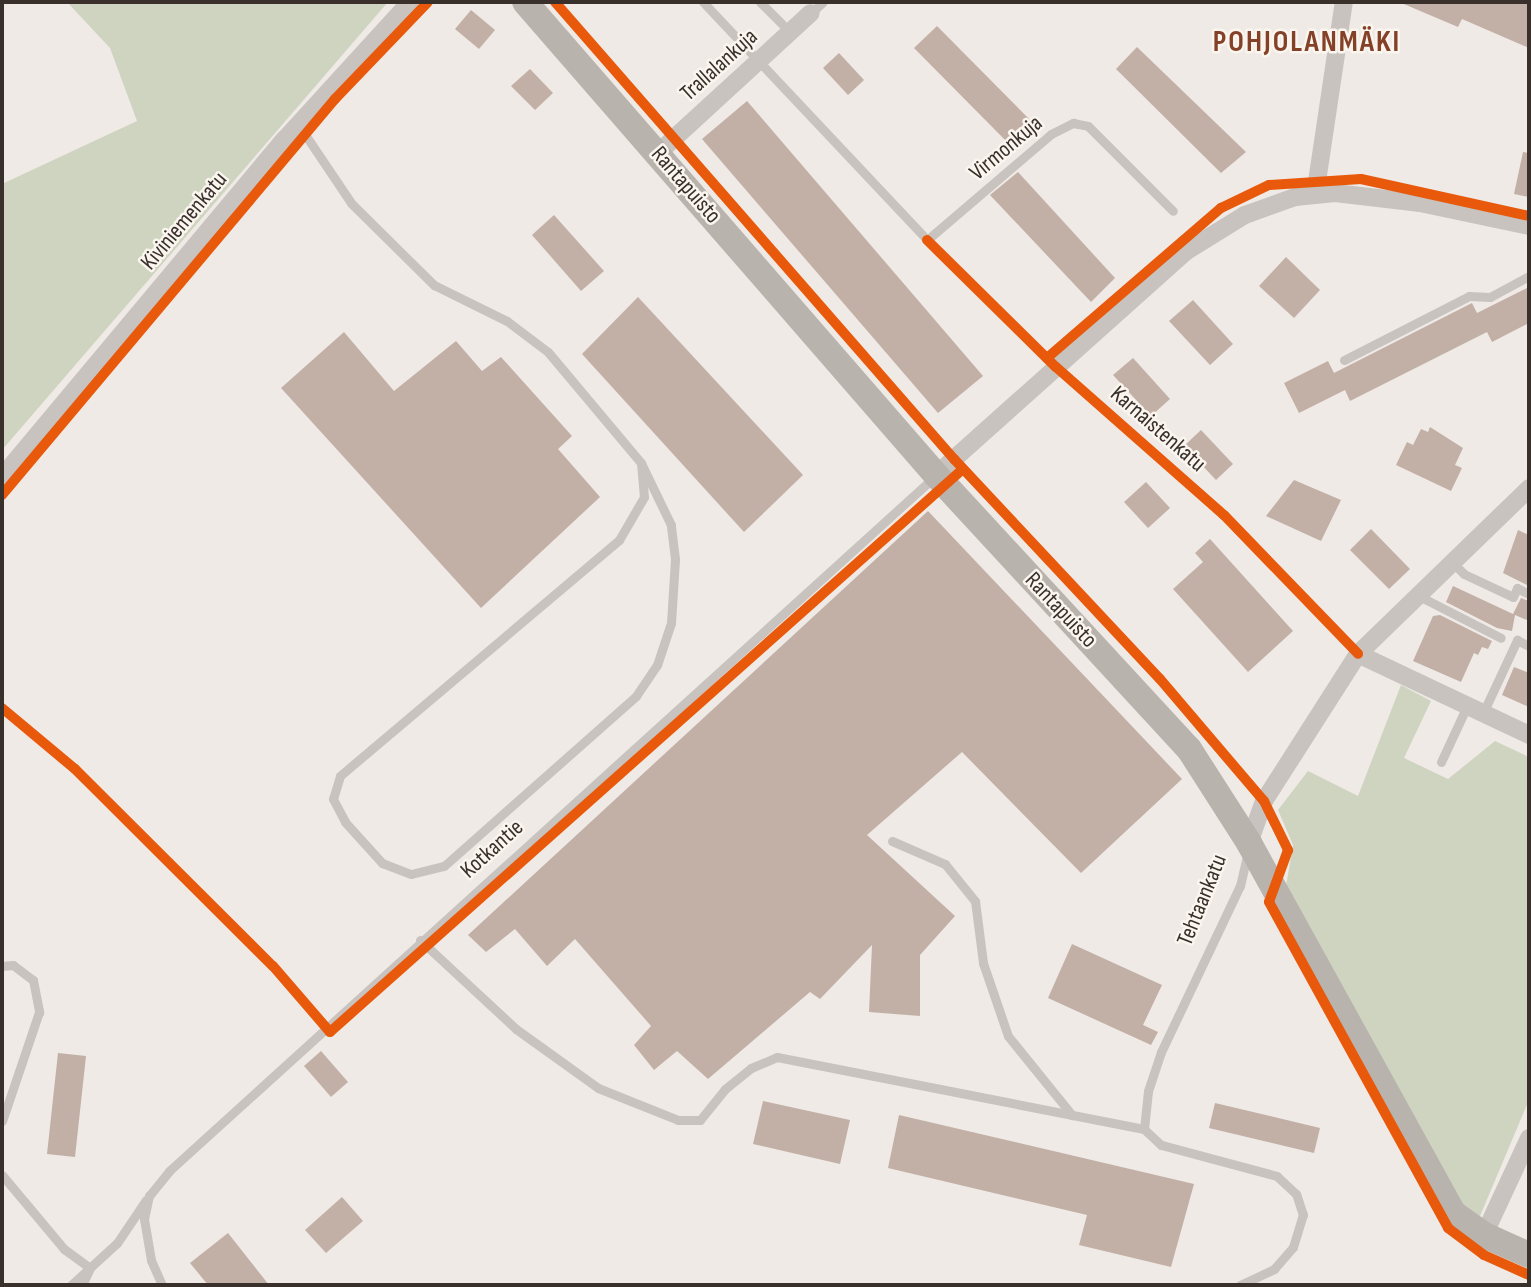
<!DOCTYPE html>
<meta charset="utf-8">
<style>
body{margin:0}
#map{position:relative;width:1531px;height:1287px;overflow:hidden;background:#efeae5;font-family:"Sofia Sans Condensed",sans-serif}
div>[style]{position:absolute}
.green>*{inset:0;background:#cfd4c0}
.building>*{inset:0;background:#c2b0a7}
.lane>*{height:9px;margin:-4.5px;padding:0 4.5px;transform-origin:4.5px;border-radius:4.5px;background:#c8c3be}
.street>*{height:18px;margin:-9px;padding:0 9px;transform-origin:9px;border-radius:9px;background:#c8c3be}
.secondary>*{height:26px;margin:-13px;padding:0 13px;transform-origin:13px;border-radius:13px;background:#b9b3ae}
.cycleway>*{height:10px;margin:-5px;padding:0 5px;transform-origin:5px;border-radius:5px;background:#e8590c}
span{translate:-50% -50%;white-space:nowrap;text-align:center;line-height:1.15;-webkit-text-stroke:5px #faf5ee;paint-order:stroke}
.street-label{font-size:23px;color:#39302b}
.district-label{font-size:30px;color:#854127;font-weight:700;letter-spacing:2px}
.frame{position:absolute;inset:0;border:4px solid #39302b;pointer-events:none}
</style>
<div id="map">
<div class="green">
<i style="clip-path:polygon(67px 2px,388px 2px,2px 450px,2px 184px,137px 121px,110px 48px)"></i>
<i style="clip-path:polygon(1401px 685px,1431px 701px,1404px 758px,1448px 779px,1495px 741px,1529px 757px,1529px 1100px,1480px 1216px,1464px 1210px,1286px 886px,1293px 845px,1278px 810px,1308px 771px,1358px 796px)"></i>
</div>
<div class="building">
<i style="clip-path:polygon(1399px 2px,1529px 2px,1529px 48px,1462px 19px,1458px 27px)"></i>
<i style="clip-path:polygon(471px 10px,495px 30px,479px 49px,455px 29px)"></i>
<i style="clip-path:polygon(937px 26px,1040px 130px,1016px 151px,914px 48px)"></i>
<i style="clip-path:polygon(1137px 47px,1246px 152px,1221px 173px,1116px 69px)"></i>
<i style="clip-path:polygon(839px 53px,864px 80px,848px 95px,823px 68px)"></i>
<i style="clip-path:polygon(530px 69px,553px 93px,535px 110px,511px 86px)"></i>
<i style="clip-path:polygon(747px 101px,983px 376px,938px 413px,702px 139px)"></i>
<i style="clip-path:polygon(1523px 152px,1529px 153px,1529px 197px,1514px 194px)"></i>
<i style="clip-path:polygon(1018px 172px,1115px 278px,1091px 302px,990px 195px)"></i>
<i style="clip-path:polygon(554px 215px,604px 271px,581px 291px,532px 235px)"></i>
<i style="clip-path:polygon(1286px 257px,1320px 290px,1294px 318px,1259px 286px)"></i>
<i style="clip-path:polygon(1529px 287px,1529px 323px,1492px 342px,1487px 332px,1350px 401px,1345px 390px,1299px 413px,1284px 383px,1328px 361px,1334px 373px,1472px 303px,1477px 313px)"></i>
<i style="clip-path:polygon(638px 297px,803px 475px,744px 532px,582px 354px)"></i>
<i style="clip-path:polygon(1193px 300px,1233px 344px,1210px 365px,1169px 321px)"></i>
<i style="clip-path:polygon(344px 332px,394px 391px,456px 341px,482px 371px,501px 357px,572px 436px,558px 449px,600px 497px,481px 608px,281px 388px)"></i>
<i style="clip-path:polygon(1133px 358px,1170px 399px,1151px 416px,1113px 375px)"></i>
<i style="clip-path:polygon(1430px 427px,1463px 448px,1455px 465px,1462px 468px,1451px 491px,1396px 465px,1407px 442px,1413px 445px,1421px 429px,1428px 432px)"></i>
<i style="clip-path:polygon(1201px 430px,1233px 464px,1216px 480px,1184px 446px)"></i>
<i style="clip-path:polygon(1294px 480px,1341px 500px,1321px 541px,1266px 516px)"></i>
<i style="clip-path:polygon(1146px 482px,1170px 508px,1148px 528px,1124px 502px)"></i>
<i style="clip-path:polygon(928px 511px,1182px 779px,1081px 873px,962px 752px,867px 835px,955px 916px,920px 955px,920px 1016px,869px 1012px,872px 945px,820px 999px,810px 992px,708px 1079px,677px 1051px,654px 1070px,634px 1045px,651px 1026px,575px 939px,547px 966px,515px 929px,486px 952px,468px 935px)"></i>
<i style="clip-path:polygon(1371px 529px,1410px 569px,1389px 589px,1350px 550px)"></i>
<i style="clip-path:polygon(1518px 530px,1529px 535px,1529px 586px,1503px 573px)"></i>
<i style="clip-path:polygon(1210px 539px,1293px 631px,1248px 672px,1173px 589px,1203px 562px,1195px 553px)"></i>
<i style="clip-path:polygon(1453px 586px,1513px 614px,1521px 598px,1529px 601px,1529px 621px,1515px 615px,1512px 631px,1497px 628px,1446px 602px)"></i>
<i style="clip-path:polygon(1440px 615px,1492px 641px,1488px 649px,1482px 647px,1478px 655px,1474px 653px,1461px 682px,1413px 661px,1433px 616px)"></i>
<i style="clip-path:polygon(1514px 667px,1529px 673px,1529px 707px,1502px 695px)"></i>
<i style="clip-path:polygon(1072px 944px,1162px 985px,1143px 1025px,1158px 1032px,1151px 1045px,1048px 998px)"></i>
<i style="clip-path:polygon(321px 1051px,348px 1082px,331px 1097px,304px 1066px)"></i>
<i style="clip-path:polygon(58px 1053px,86px 1056px,75px 1157px,47px 1154px)"></i>
<i style="clip-path:polygon(763px 1101px,850px 1120px,840px 1164px,753px 1144px)"></i>
<i style="clip-path:polygon(1215px 1103px,1320px 1128px,1314px 1153px,1209px 1128px)"></i>
<i style="clip-path:polygon(899px 1115px,1194px 1184px,1171px 1267px,1079px 1245px,1087px 1215px,888px 1168px)"></i>
<i style="clip-path:polygon(342px 1197px,363px 1221px,326px 1253px,305px 1230px)"></i>
<i style="clip-path:polygon(228px 1233px,269px 1285px,208px 1285px,190px 1263px)"></i>
</div>
<div class="lane">
<i style="left:703px;top:2px;width:327px;rotate:46.7deg"></i>
<i style="left:927px;top:240px;width:163px;rotate:-40.5deg"></i>
<i style="left:1051px;top:134px;width:25px;rotate:-27deg"></i>
<i style="left:1073px;top:123px;width:15px;rotate:11deg"></i>
<i style="left:1088px;top:126px;width:120px;rotate:45deg"></i>
<i style="left:760px;top:2px;width:44px;rotate:45deg"></i>
<i style="left:811px;top:13px;width:16px;rotate:-43deg"></i>
<i style="left:298px;top:124px;width:95px;rotate:56.1deg"></i>
<i style="left:351px;top:203px;width:117px;rotate:44.7deg"></i>
<i style="left:434px;top:285px;width:81px;rotate:26.3deg"></i>
<i style="left:507px;top:321px;width:51px;rotate:37.1deg"></i>
<i style="left:548px;top:352px;width:145px;rotate:50deg"></i>
<i style="left:641px;top:463px;width:34px;rotate:85deg"></i>
<i style="left:644px;top:497px;width:50px;rotate:120.2deg"></i>
<i style="left:619px;top:540px;width:365px;rotate:139.8deg"></i>
<i style="left:340px;top:776px;width:24px;rotate:107deg"></i>
<i style="left:333px;top:799px;width:26px;rotate:62deg"></i>
<i style="left:345px;top:822px;width:55px;rotate:47.9deg"></i>
<i style="left:382px;top:863px;width:31px;rotate:21deg"></i>
<i style="left:411px;top:874px;width:34px;rotate:-14deg"></i>
<i style="left:444px;top:866px;width:256px;rotate:-41.5deg"></i>
<i style="left:636px;top:696px;width:37px;rotate:-56deg"></i>
<i style="left:657px;top:665px;width:44px;rotate:-71.6deg"></i>
<i style="left:671px;top:623px;width:64px;rotate:-86.4deg"></i>
<i style="left:675px;top:559px;width:34px;rotate:-97deg"></i>
<i style="left:671px;top:525px;width:69px;rotate:-115.8deg"></i>
<i style="left:1344px;top:360px;width:140px;rotate:-27.1deg"></i>
<i style="left:1469px;top:296px;width:21px;rotate:3deg"></i>
<i style="left:1490px;top:297px;width:44px;rotate:-28.3deg"></i>
<i style="left:1452px;top:562px;width:17px;rotate:45deg"></i>
<i style="left:1464px;top:574px;width:54px;rotate:25.1deg"></i>
<i style="left:1513px;top:597px;width:10px;rotate:-66deg"></i>
<i style="left:1517px;top:588px;width:13px;rotate:27deg"></i>
<i style="left:1417px;top:595px;width:94px;rotate:27.1deg"></i>
<i style="left:1483px;top:713px;width:81px;rotate:-65deg"></i>
<i style="left:1517px;top:640px;width:13px;rotate:27deg"></i>
<i style="left:1441px;top:762px;width:62px;rotate:-65.1deg"></i>
<i style="left:892px;top:841px;width:58px;rotate:23.5deg"></i>
<i style="left:945px;top:864px;width:48px;rotate:51deg"></i>
<i style="left:975px;top:901px;width:63px;rotate:82.6deg"></i>
<i style="left:983px;top:963px;width:77px;rotate:71.1deg"></i>
<i style="left:1008px;top:1036px;width:102px;rotate:51deg"></i>
<i style="left:420px;top:940px;width:131px;rotate:42.8deg"></i>
<i style="left:516px;top:1029px;width:101px;rotate:35.7deg"></i>
<i style="left:598px;top:1088px;width:86px;rotate:21.8deg"></i>
<i style="left:678px;top:1120px;width:22px"></i>
<i style="left:700px;top:1120px;width:40px;rotate:-51deg"></i>
<i style="left:725px;top:1089px;width:33px;rotate:-39deg"></i>
<i style="left:751px;top:1068px;width:28px;rotate:-23deg"></i>
<i style="left:777px;top:1057px;width:374px;rotate:11.1deg"></i>
<i style="left:2px;top:966px;width:11px;rotate:-5deg"></i>
<i style="left:13px;top:965px;width:25px;rotate:37deg"></i>
<i style="left:33px;top:980px;width:33px;rotate:79deg"></i>
<i style="left:39px;top:1012px;width:115px;rotate:108.7deg"></i>
<i style="left:2px;top:1175px;width:97px;rotate:50deg"></i>
<i style="left:64px;top:1249px;width:32px;rotate:36deg"></i>
<i style="left:90px;top:1268px;width:19px;rotate:115deg"></i>
<i style="left:71px;top:1285px;width:62px;rotate:-42.4deg"></i>
<i style="left:117px;top:1243px;width:52px;rotate:-56deg"></i>
<i style="left:162px;top:1285px;width:27px;rotate:-114deg"></i>
<i style="left:151px;top:1260px;width:42px;rotate:-99.7deg"></i>
<i style="left:144px;top:1219px;width:24px;rotate:-78deg"></i>
<i style="left:149px;top:1196px;width:32px;rotate:-51deg"></i>
<i style="left:169px;top:1171px;width:1031px;rotate:-42.21deg"></i>
<i style="left:1240px;top:1285px;width:38px;rotate:-25deg"></i>
<i style="left:1274px;top:1269px;width:29px;rotate:-49deg"></i>
<i style="left:1293px;top:1247px;width:34px;rotate:-73deg"></i>
<i style="left:1303px;top:1215px;width:22px;rotate:-108deg"></i>
<i style="left:1296px;top:1194px;width:26px;rotate:-137deg"></i>
<i style="left:1277px;top:1176px;width:120px;rotate:-165deg"></i>
<i style="left:1161px;top:1145px;width:23px;rotate:-137deg"></i>
<i style="left:1144px;top:1129px;width:38px;rotate:-84deg"></i>
<i style="left:1148px;top:1091px;width:41px;rotate:-71.6deg"></i>
<i style="left:1161px;top:1052px;width:184px;rotate:-64.6deg"></i>
<i style="left:1240px;top:886px;width:31px;rotate:-77deg"></i>
</div>
<div class="street">
<i style="left:658px;top:153px;width:207px;rotate:-42.5deg"></i>
<i style="left:1315px;top:195px;width:195px;rotate:-81.5deg"></i>
<i style="left:936px;top:475px;width:334px;rotate:-41.8deg"></i>
<i style="left:1185px;top:252px;width:70px;rotate:-31.7deg"></i>
<i style="left:1245px;top:215px;width:53px;rotate:-19.8deg"></i>
<i style="left:1295px;top:197px;width:40px;rotate:-5.7deg"></i>
<i style="left:1335px;top:193px;width:86px;rotate:6.7deg"></i>
<i style="left:1420px;top:203px;width:111px;rotate:11.9deg"></i>
<i style="left:2px;top:477px;width:441px;rotate:-50.1deg"></i>
<i style="left:285px;top:139px;width:185px;rotate:-47.6deg"></i>
<i style="left:1358px;top:654px;width:189px;rotate:25.3deg"></i>
<i style="left:1249px;top:843px;width:45px;rotate:-70.3deg"></i>
<i style="left:1264px;top:801px;width:174px;rotate:-57.4deg"></i>
<i style="left:1358px;top:654px;width:238px;rotate:-44.1deg"></i>
<i style="left:1484px;top:1235px;width:107px;rotate:-65.1deg"></i>
</div>
<div class="secondary">
<i style="left:525px;top:2px;width:627px;rotate:49.01deg"></i>
<i style="left:936px;top:475px;width:373px;rotate:47.3deg"></i>
<i style="left:1189px;top:749px;width:112px;rotate:57.4deg"></i>
<i style="left:1249px;top:843px;width:423px;rotate:61.1deg"></i>
<i style="left:1453px;top:1213px;width:38px;rotate:35deg"></i>
<i style="left:1484px;top:1235px;width:49px;rotate:24deg"></i>
</div>
<div class="cycleway">
<i style="left:555px;top:2px;width:607px;rotate:48.88deg"></i>
<i style="left:954px;top:459px;width:301px;rotate:46.9deg"></i>
<i style="left:1160px;top:679px;width:160px;rotate:49.6deg"></i>
<i style="left:1264px;top:801px;width:55px;rotate:63.9deg"></i>
<i style="left:1288px;top:850px;width:55px;rotate:110.1deg"></i>
<i style="left:1269px;top:902px;width:372px;rotate:61.2deg"></i>
<i style="left:1448px;top:1228px;width:45px;rotate:36.9deg"></i>
<i style="left:1484px;top:1255px;width:49px;rotate:24deg"></i>
<i style="left:927px;top:240px;width:181px;rotate:44.6deg"></i>
<i style="left:1056px;top:367px;width:224px;rotate:41.4deg"></i>
<i style="left:1224px;top:515px;width:193px;rotate:46deg"></i>
<i style="left:1047px;top:358px;width:230px;rotate:-40.8deg"></i>
<i style="left:1221px;top:208px;width:53px;rotate:-25.6deg"></i>
<i style="left:1269px;top:185px;width:92px;rotate:-3.7deg"></i>
<i style="left:1361px;top:179px;width:172px;rotate:12.4deg"></i>
<i style="left:2px;top:495px;width:517px;rotate:-49.94deg"></i>
<i style="left:335px;top:99px;width:134px;rotate:-46.2deg"></i>
<i style="left:2px;top:708px;width:95px;rotate:39.9deg"></i>
<i style="left:75px;top:769px;width:279px;rotate:44.9deg"></i>
<i style="left:273px;top:966px;width:87px;rotate:49.2deg"></i>
<i style="left:330px;top:1032px;width:847px;rotate:-41.65deg"></i>
</div>
<div class="street-label">
<span style="left:719px;top:65px;rotate:-42deg">Trallalankuja</span>
<span style="left:1006px;top:148px;rotate:-40deg">Virmonkuja</span>
<span style="left:686px;top:185px;rotate:49deg">Rantapuisto</span>
<span style="left:184px;top:221px;rotate:-50deg">Kiviniemenkatu</span>
<span style="left:1158px;top:429px;rotate:41deg">Karnaistenkatu</span>
<span style="left:1061px;top:610px;rotate:47deg">Rantapuisto</span>
<span style="left:492px;top:849px;rotate:-42deg">Kotkantie</span>
<span style="left:1202px;top:900px;rotate:-68deg">Tehtaankatu</span>
</div>
<div class="district-label">
<span style="left:1307px;top:42px">POHJOLANMÄKI</span>
</div>
<div class="frame"></div>
</div>
